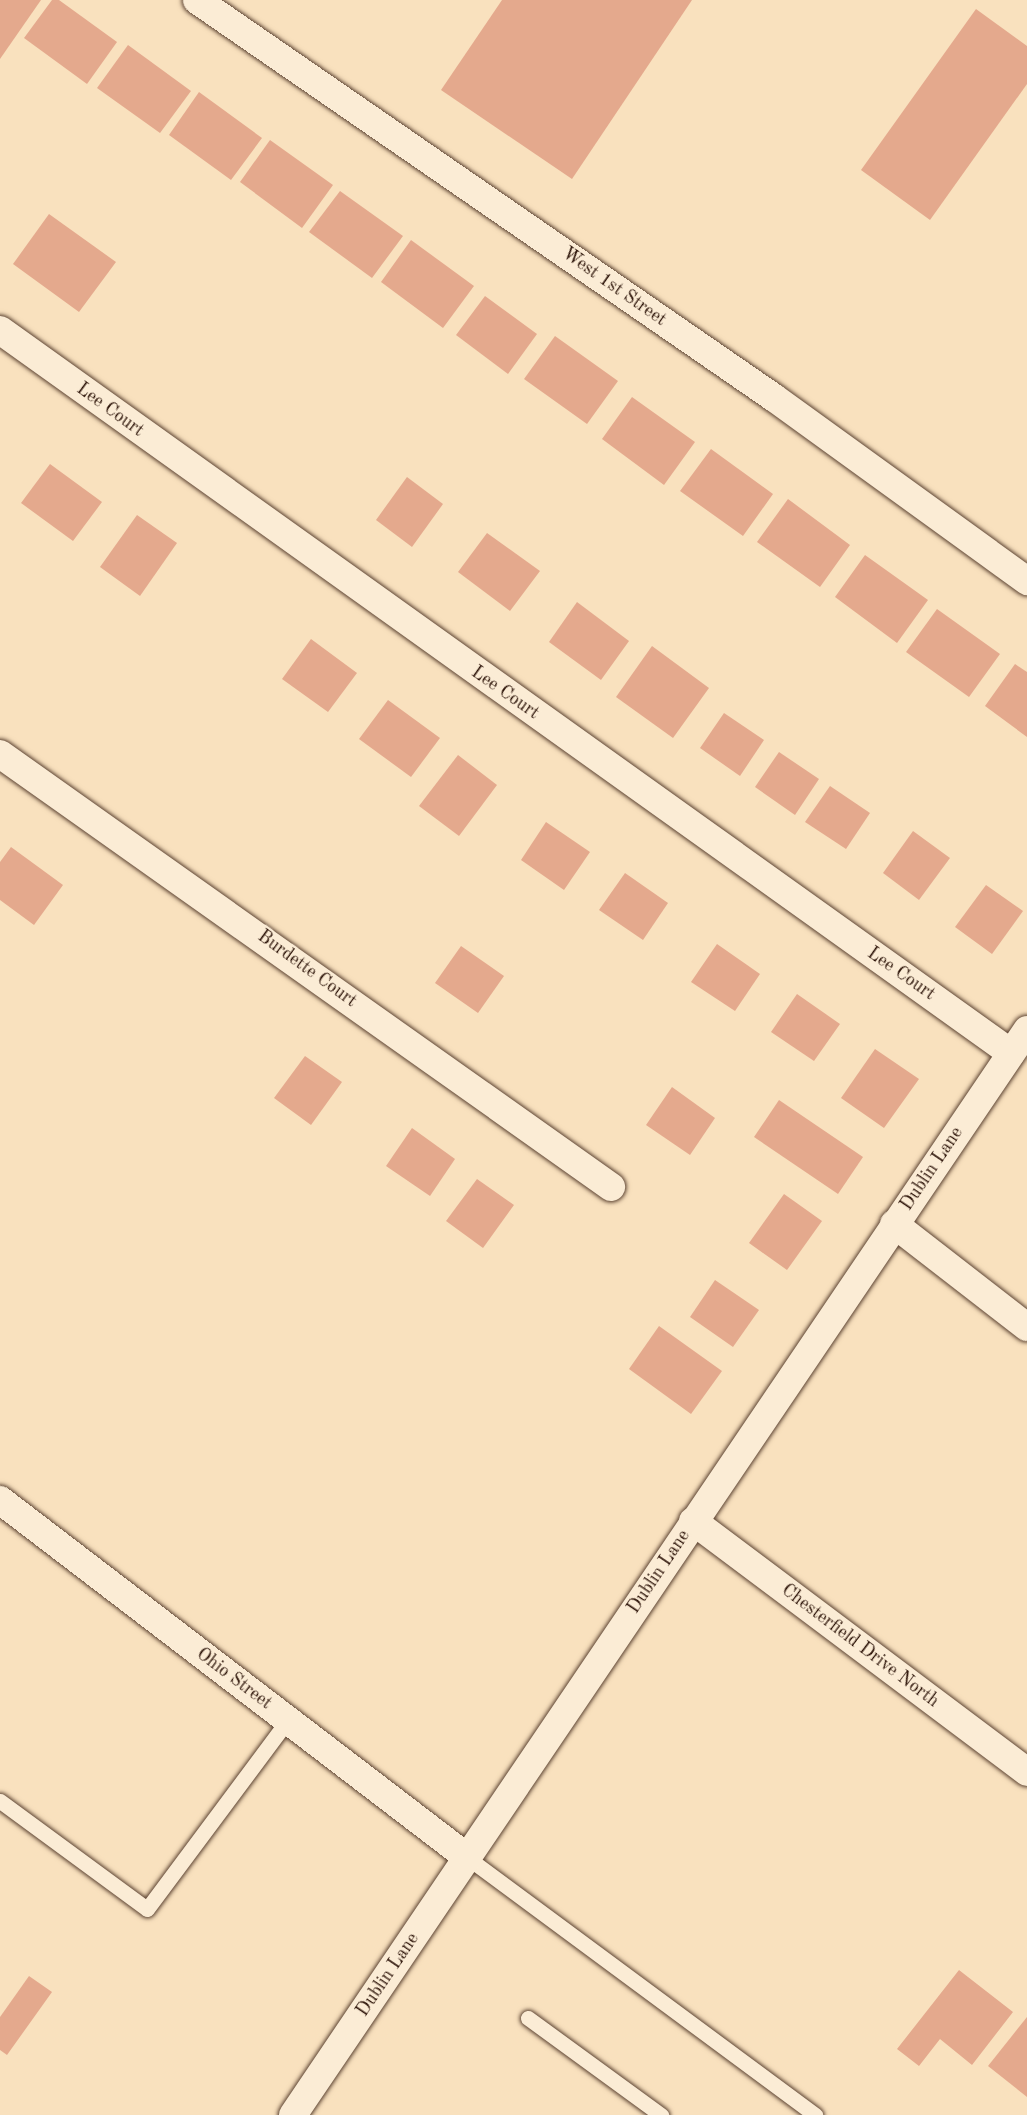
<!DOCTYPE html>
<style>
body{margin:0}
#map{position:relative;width:1027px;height:2115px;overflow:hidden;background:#f9e1be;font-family:"Old Standard TT",serif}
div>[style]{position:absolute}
.building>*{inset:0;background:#e4a98d}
.roads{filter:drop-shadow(0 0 2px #5c4332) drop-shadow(0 0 2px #5c4332)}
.service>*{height:15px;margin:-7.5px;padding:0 7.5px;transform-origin:7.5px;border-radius:7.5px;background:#fbecd5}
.minor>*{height:28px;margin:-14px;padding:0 14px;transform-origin:14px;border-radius:14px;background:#fbecd5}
span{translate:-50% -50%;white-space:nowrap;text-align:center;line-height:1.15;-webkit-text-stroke:4.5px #fbecd5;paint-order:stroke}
.street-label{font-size:18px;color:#270e03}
</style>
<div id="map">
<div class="building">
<i style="clip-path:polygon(0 0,41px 0,0 59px)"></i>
<i style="clip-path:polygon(52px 0,59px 0,117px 42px,87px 84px,24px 38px)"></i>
<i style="clip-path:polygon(502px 0,692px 0,572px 179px,441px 90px)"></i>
<i style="clip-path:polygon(976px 9px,1027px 46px,1027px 84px,930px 220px,861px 170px)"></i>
<i style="clip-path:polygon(128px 45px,191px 91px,160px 133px,97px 88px)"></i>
<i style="clip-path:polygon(199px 92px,262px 138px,231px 180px,169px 135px)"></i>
<i style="clip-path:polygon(270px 140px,333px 185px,302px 228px,240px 182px)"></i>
<i style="clip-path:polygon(340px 191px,403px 236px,372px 278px,309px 232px)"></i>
<i style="clip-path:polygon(49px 214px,116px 262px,79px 312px,13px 264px)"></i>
<i style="clip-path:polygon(411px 240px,474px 286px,443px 328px,381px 282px)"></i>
<i style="clip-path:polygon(485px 296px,537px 334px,508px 374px,456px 335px)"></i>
<i style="clip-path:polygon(555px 336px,618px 381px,587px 424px,524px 379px)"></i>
<i style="clip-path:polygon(632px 397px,695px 442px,664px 485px,602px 439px)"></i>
<i style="clip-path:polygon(711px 449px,773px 494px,743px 536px,680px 491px)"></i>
<i style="clip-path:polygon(50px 464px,102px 502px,73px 541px,21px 503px)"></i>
<i style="clip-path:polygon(407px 477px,443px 504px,412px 547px,376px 520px)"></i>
<i style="clip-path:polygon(788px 499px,850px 545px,820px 587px,757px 542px)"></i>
<i style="clip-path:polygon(137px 515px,177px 543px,140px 596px,100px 567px)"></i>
<i style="clip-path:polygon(487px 533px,540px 571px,510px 611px,458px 572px)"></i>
<i style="clip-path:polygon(865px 555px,928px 600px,897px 643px,835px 597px)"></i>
<i style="clip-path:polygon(577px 602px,629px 641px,601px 680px,549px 642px)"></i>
<i style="clip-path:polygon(937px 609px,1000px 654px,969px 697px,906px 652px)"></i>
<i style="clip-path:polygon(311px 639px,357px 673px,328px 712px,282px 679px)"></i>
<i style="clip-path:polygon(652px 646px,709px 688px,673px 738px,616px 697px)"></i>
<i style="clip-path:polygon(1015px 664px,1027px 672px,1027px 737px,985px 706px)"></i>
<i style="clip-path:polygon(388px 700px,440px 738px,411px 777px,359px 739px)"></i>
<i style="clip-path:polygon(724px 713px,764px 740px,740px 776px,700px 748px)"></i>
<i style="clip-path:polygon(779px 752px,819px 779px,795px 815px,755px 787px)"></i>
<i style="clip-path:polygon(458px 755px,497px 785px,459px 836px,419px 806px)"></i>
<i style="clip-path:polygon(830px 786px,870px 813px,846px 849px,805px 822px)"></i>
<i style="clip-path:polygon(546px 822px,590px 852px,564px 890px,521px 860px)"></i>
<i style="clip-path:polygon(913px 831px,950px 858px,919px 900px,883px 873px)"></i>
<i style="clip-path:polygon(11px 847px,63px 885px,34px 925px,0 900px,0 862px)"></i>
<i style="clip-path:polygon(625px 873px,668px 903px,643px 940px,599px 910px)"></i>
<i style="clip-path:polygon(986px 885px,1023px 911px,992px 954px,955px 927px)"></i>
<i style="clip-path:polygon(717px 944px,760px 974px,735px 1011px,691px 982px)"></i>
<i style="clip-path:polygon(461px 946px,504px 976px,478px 1013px,435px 983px)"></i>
<i style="clip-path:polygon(797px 994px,840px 1024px,814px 1061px,771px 1032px)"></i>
<i style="clip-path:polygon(875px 1049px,919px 1079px,884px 1128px,841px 1098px)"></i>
<i style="clip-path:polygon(305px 1056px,342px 1082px,311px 1125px,274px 1098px)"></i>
<i style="clip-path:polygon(672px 1087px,715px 1118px,690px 1155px,646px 1125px)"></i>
<i style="clip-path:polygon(779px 1100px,863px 1157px,838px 1194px,754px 1137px)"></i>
<i style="clip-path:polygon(412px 1128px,455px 1159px,430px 1196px,386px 1166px)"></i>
<i style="clip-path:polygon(477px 1179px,514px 1205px,483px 1248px,446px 1221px)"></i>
<i style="clip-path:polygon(784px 1194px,822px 1221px,787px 1270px,749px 1243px)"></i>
<i style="clip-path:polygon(715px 1280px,759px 1310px,733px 1347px,690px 1317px)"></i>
<i style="clip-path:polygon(659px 1326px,722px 1371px,691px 1414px,629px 1369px)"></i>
<i style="clip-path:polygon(959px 1970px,1013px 2012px,972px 2065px,940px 2039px,919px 2066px,897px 2049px)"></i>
<i style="clip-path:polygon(29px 1976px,52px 1992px,7px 2055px,0 2050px,0 2017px)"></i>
<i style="clip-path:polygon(1027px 2017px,1027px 2097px,988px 2066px)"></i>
</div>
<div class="roads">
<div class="service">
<i style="left:0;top:1801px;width:182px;rotate:36.3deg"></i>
<i style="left:147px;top:1909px;width:236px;rotate:-53.3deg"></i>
<i style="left:468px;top:1858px;width:432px;rotate:36.5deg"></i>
<i style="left:528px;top:2018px;width:165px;rotate:36.1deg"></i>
</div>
<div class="minor">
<i style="left:197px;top:0;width:700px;rotate:34.58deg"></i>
<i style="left:773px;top:397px;width:314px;rotate:35.9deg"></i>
<i style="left:0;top:330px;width:1243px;rotate:35.57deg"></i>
<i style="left:0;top:754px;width:749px;rotate:35.32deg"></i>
<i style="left:894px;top:1224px;width:168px;rotate:37.8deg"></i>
<i style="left:0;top:1500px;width:589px;rotate:37.41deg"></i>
<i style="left:693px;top:1521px;width:418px;rotate:36.9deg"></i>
<i style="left:293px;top:2115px;width:1310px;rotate:-55.92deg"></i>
</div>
</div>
<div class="street-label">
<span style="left:614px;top:287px;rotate:35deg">West 1st Street</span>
<span style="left:110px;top:410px;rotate:36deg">Lee Court</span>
<span style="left:505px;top:693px;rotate:35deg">Lee Court</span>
<span style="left:307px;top:969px;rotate:36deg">Burdette Court</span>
<span style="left:901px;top:974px;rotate:35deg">Lee Court</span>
<span style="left:932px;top:1169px;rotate:-56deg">Dublin Lane</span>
<span style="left:659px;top:1572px;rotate:-56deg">Dublin Lane</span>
<span style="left:860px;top:1646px;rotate:37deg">Chesterfield Drive North</span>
<span style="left:234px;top:1679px;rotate:37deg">Ohio Street</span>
<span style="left:388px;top:1975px;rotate:-56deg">Dublin Lane</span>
</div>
</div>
